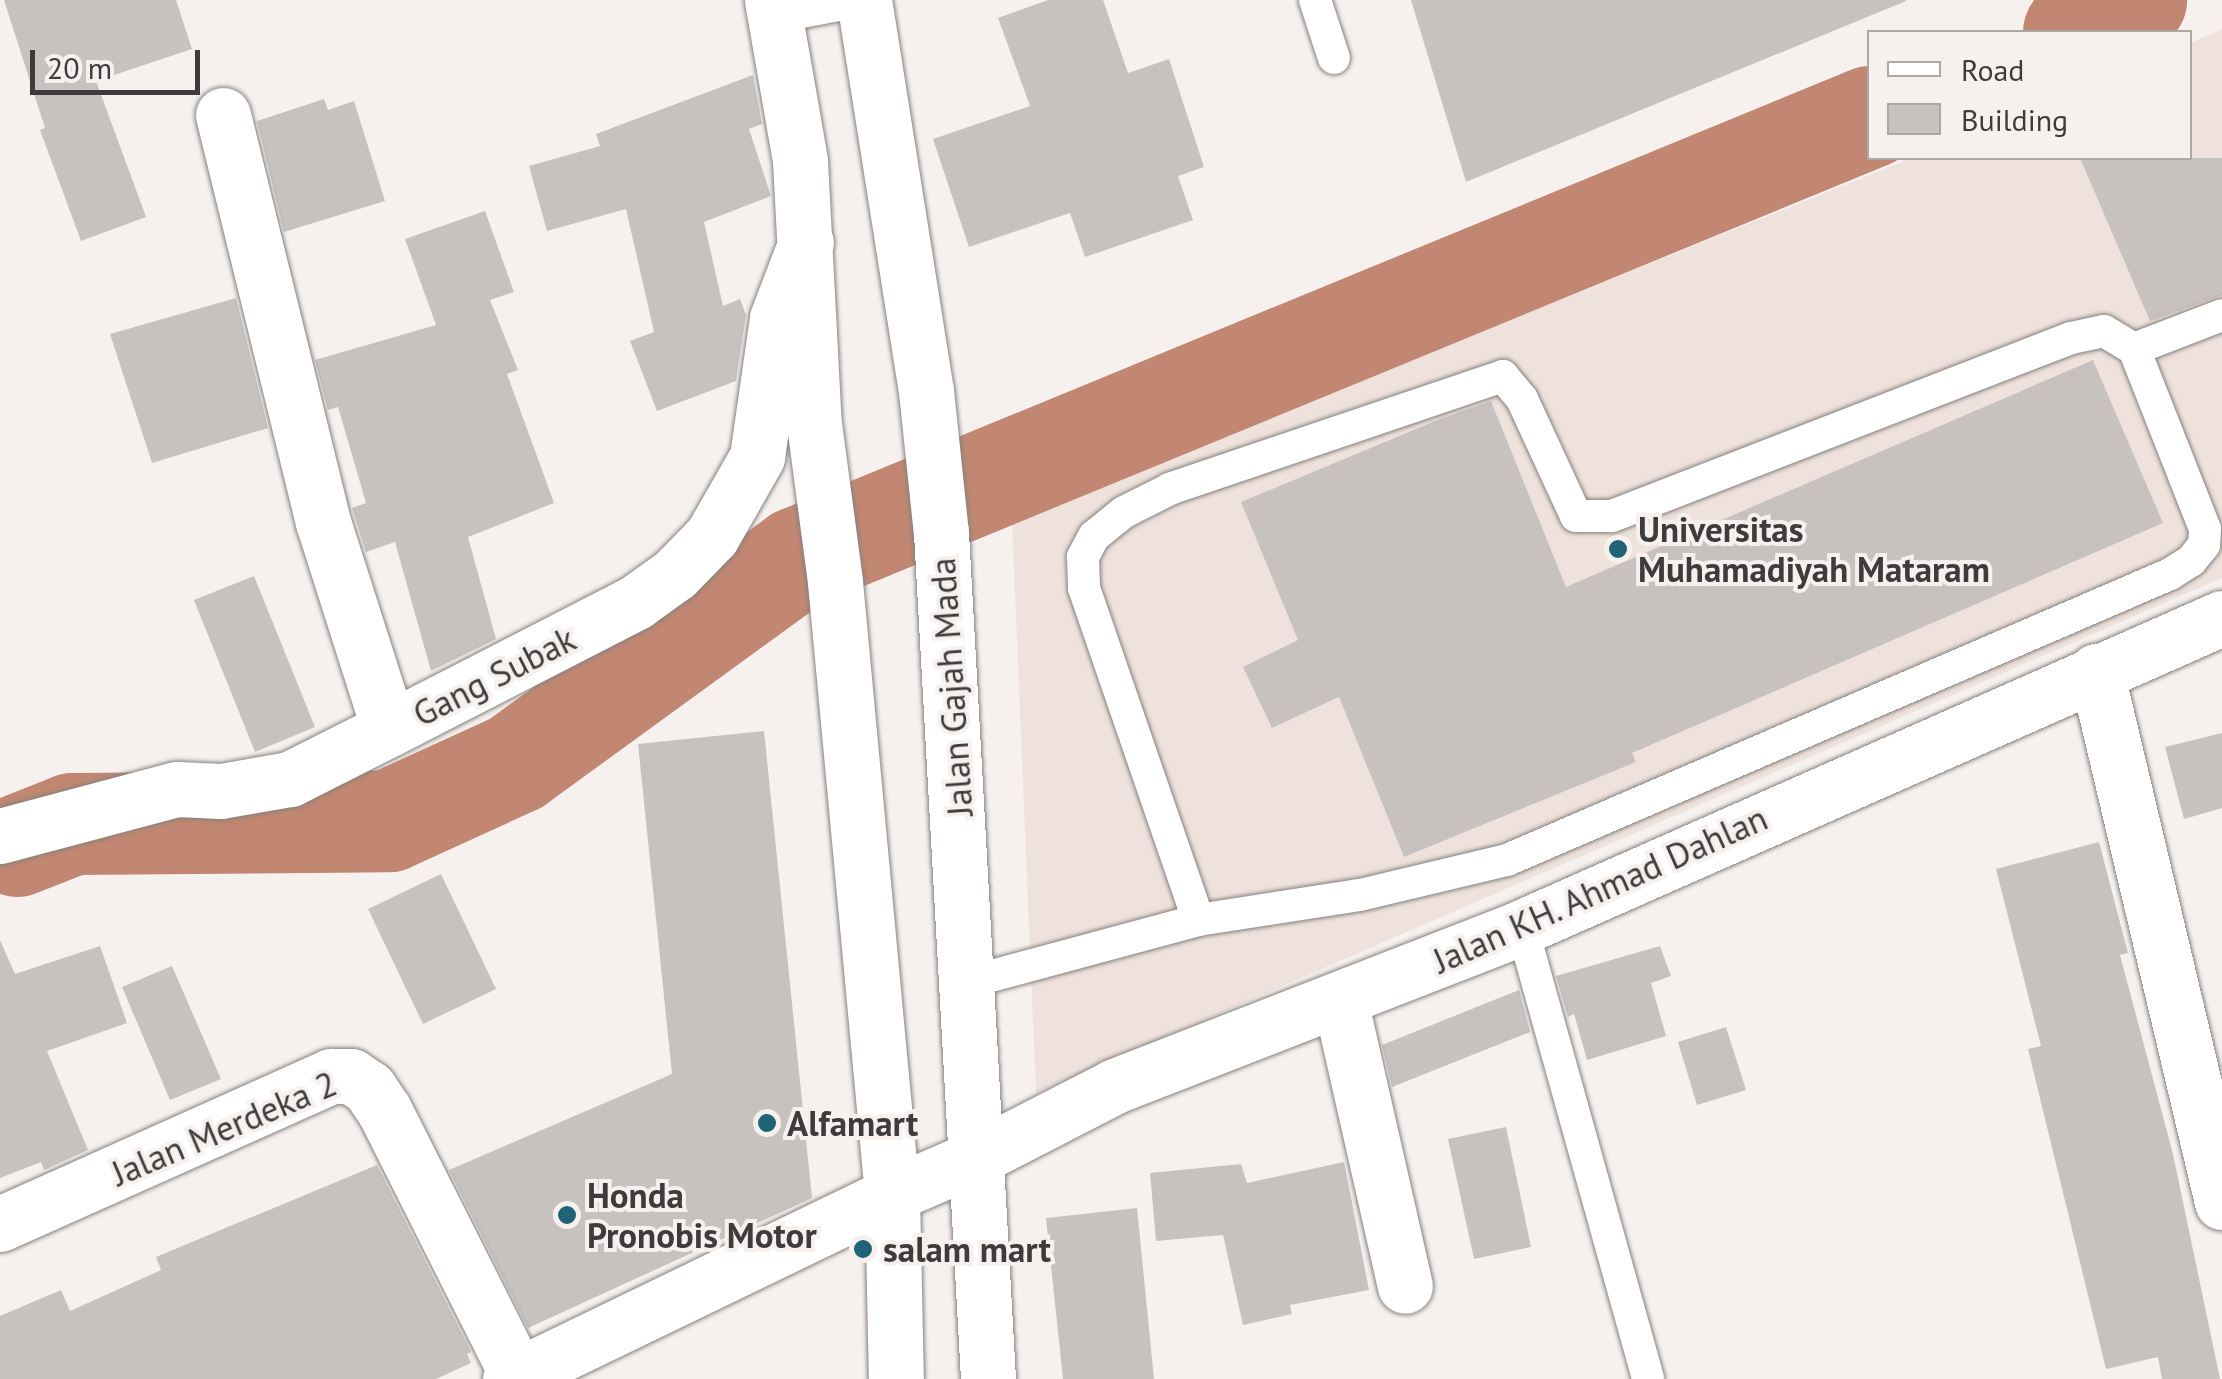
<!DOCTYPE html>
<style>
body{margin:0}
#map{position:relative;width:2222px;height:1379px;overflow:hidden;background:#f6f1ef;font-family:"PT Sans",sans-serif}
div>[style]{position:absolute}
.built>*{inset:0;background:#efe2dd}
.river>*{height:102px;margin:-51px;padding:0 51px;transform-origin:51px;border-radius:51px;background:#c18772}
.building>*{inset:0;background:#c7c2c0}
.roads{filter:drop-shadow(0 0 2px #85817f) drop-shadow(0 0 2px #85817f)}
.service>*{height:32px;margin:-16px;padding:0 16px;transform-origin:16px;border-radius:16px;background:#fff}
.minor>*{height:55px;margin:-27.5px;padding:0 27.5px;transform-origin:27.5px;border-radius:27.5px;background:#fff}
.secondary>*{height:55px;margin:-27.5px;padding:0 27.5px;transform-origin:27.5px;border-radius:27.5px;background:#fff}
.dots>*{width:28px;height:28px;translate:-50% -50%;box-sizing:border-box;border:5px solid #f6f1ef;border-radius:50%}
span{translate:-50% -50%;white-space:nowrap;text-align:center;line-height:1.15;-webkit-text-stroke:8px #f6f1ef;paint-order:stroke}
.poi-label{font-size:35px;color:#3d3b3b;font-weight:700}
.left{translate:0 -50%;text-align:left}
.street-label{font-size:35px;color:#3d3b3b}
.legend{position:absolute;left:1867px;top:30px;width:325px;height:130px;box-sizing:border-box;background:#f6f1ef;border:2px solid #aca8a7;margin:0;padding:12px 18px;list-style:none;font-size:30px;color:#3d3b3b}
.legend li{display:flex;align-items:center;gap:20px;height:50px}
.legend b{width:50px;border:2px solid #aca8a7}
.scale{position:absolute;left:30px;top:50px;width:170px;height:45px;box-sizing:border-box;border:5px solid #3d3b3b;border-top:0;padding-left:12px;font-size:30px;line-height:35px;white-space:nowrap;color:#3d3b3b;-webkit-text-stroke:8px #f6f1ef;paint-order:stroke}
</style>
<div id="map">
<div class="built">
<i style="clip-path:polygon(2222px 29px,2222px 578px,1036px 1093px,1012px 520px,1912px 158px,2190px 158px,2190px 43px)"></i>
</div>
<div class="river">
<i style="left:2074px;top:32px;width:70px;rotate:-27.3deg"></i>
<i style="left:17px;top:846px;width:60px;rotate:-21.4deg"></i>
<i style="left:73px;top:824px;width:316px;rotate:-0.5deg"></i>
<i style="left:389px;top:821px;width:140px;rotate:-24.5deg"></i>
<i style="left:516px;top:763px;width:349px;rotate:-36deg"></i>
<i style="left:798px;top:558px;width:1159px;rotate:-22.36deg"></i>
</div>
<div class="building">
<i style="clip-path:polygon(4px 0,176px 0,192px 49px,96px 81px,146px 217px,81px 241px,40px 130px,45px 128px)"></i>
<i style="clip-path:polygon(1048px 0,1103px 0,1128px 73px,1169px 59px,1204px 167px,1178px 176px,1193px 220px,1085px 257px,1070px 213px,969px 247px,933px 139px,1030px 106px,998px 18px)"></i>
<i style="clip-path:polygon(1411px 0,1905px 0,1906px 1px,1466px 182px)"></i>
<i style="clip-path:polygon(753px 75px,762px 124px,749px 129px,771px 196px,704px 222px,723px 306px,740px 299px,746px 315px,736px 381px,657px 411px,630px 341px,654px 332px,626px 209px,547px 231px,529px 166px,600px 146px,596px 134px)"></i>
<i style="clip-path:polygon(324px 99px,328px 110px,354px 101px,385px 201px,284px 232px,257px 121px)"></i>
<i style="clip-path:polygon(2080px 158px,2222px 158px,2222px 295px,2150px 321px)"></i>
<i style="clip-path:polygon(485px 211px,514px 292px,490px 300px,518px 370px,507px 374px,554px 503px,468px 537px,496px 639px,431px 671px,395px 542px,366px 552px,352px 508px,366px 503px,338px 407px,328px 410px,315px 360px,436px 325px,405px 239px)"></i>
<i style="clip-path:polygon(236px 298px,268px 428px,152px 463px,110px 334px)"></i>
<i style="clip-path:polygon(2093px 360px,2163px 523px,1632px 753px,1636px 762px,1404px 857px,1339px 697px,1272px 728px,1243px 667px,1298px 640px,1241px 502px,1440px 419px,1491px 401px,1566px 587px)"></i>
<i style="clip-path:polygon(254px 576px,315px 727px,255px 752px,194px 600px)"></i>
<i style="clip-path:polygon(764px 731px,812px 1198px,528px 1328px,449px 1170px,672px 1074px,638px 744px)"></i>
<i style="clip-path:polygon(2222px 733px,2222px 808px,2184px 819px,2165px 747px)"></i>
<i style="clip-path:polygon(2099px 842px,2128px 953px,2120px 955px,2173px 1154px,2220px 1379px,2162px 1379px,2158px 1357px,2106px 1369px,2028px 1049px,2041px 1046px,1996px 869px)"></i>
<i style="clip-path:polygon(441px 874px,496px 989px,423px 1024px,368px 909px)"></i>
<i style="clip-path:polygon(0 940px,15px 974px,100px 946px,127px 1023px,47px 1051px,88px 1150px,44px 1170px,41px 1162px,0 1178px)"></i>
<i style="clip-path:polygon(1660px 946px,1671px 976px,1651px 983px,1666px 1036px,1587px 1060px,1574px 1014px,1568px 1017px,1556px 976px)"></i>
<i style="clip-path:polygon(172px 966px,221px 1079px,170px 1100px,122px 987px)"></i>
<i style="clip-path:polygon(1519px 990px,1530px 1032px,1392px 1087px,1382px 1045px)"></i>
<i style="clip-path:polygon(1726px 1027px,1746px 1090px,1697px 1105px,1678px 1042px)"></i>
<i style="clip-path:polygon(1506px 1127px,1531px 1247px,1474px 1259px,1448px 1139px)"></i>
<i style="clip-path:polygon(1344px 1162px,1369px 1290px,1290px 1305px,1292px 1314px,1243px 1325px,1223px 1235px,1156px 1241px,1150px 1173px,1241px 1164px,1247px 1183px)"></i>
<i style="clip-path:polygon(377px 1165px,471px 1352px,467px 1354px,471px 1363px,436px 1379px,0 1379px,0 1316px,61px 1290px,70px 1311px,161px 1270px,156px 1257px)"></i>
<i style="clip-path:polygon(1137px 1208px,1154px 1379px,1063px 1379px,1046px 1218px)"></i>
</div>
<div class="roads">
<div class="service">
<i style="left:1315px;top:0;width:61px;rotate:71.9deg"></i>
<i style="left:775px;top:17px;width:93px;rotate:-10.6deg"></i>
<i style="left:2134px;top:349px;width:94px;rotate:-21.1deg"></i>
<i style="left:1522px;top:927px;width:469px;rotate:74.4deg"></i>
<i style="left:969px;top:982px;width:237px;rotate:-15.1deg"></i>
<i style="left:1198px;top:920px;width:164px;rotate:-8.8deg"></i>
<i style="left:1360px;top:895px;width:151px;rotate:-13.4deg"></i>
<i style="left:1507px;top:860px;width:722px;rotate:-23.33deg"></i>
<i style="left:2170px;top:574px;width:25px;rotate:-32deg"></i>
<i style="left:2191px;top:561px;width:21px;rotate:-51deg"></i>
<i style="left:2204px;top:545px;width:16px;rotate:-86deg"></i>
<i style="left:2205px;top:529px;width:193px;rotate:-111.5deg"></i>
<i style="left:2134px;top:349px;width:35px;rotate:-149deg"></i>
<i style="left:2104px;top:331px;width:34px;rotate:168deg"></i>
<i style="left:2071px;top:338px;width:493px;rotate:158.8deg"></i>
<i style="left:1611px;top:516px;width:35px;rotate:180deg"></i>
<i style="left:1576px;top:516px;width:129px;rotate:-114.8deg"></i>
<i style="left:1522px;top:399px;width:30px;rotate:-130deg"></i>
<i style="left:1503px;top:376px;width:352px;rotate:161.3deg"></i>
<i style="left:1170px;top:489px;width:51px;rotate:153.4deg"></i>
<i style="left:1124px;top:512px;width:38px;rotate:141deg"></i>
<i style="left:1094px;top:536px;width:24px;rotate:118deg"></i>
<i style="left:1083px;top:557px;width:31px;rotate:88deg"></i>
<i style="left:1084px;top:588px;width:351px;rotate:71deg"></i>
</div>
<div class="minor">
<i style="left:223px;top:115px;width:419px;rotate:76.2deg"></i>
<i style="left:323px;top:522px;width:217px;rotate:72.3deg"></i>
<i style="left:389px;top:729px;width:278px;rotate:-27.2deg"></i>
<i style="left:636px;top:602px;width:48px;rotate:-35.7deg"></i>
<i style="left:675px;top:574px;width:53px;rotate:-45.8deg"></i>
<i style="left:712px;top:536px;width:91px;rotate:-60.3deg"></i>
<i style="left:757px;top:457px;width:140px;rotate:-81.8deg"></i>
<i style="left:777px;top:318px;width:81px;rotate:-69.1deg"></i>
<i style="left:2096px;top:671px;width:546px;rotate:76.65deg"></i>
<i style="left:0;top:836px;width:183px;rotate:-14.9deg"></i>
<i style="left:177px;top:789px;width:44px;rotate:2.6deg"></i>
<i style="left:221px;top:791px;width:70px;rotate:-9.9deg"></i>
<i style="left:290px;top:779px;width:111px;rotate:-26.8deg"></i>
<i style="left:1340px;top:1000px;width:293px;rotate:77.2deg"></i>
<i style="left:0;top:1224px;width:363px;rotate:-24.1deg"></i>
<i style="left:331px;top:1076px;width:20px"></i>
<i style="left:351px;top:1076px;width:22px;rotate:34deg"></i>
<i style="left:369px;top:1088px;width:27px;rotate:56deg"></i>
<i style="left:384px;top:1110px;width:301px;rotate:63.3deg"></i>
<i style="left:510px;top:1379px;width:424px;rotate:-25.8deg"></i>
<i style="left:892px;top:1194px;width:93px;rotate:-23.5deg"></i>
<i style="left:977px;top:1157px;width:155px;rotate:-27.2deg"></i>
<i style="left:1115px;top:1086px;width:437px;rotate:-21.3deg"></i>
<i style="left:1522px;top:927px;width:765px;rotate:-23.82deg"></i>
</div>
<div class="secondary">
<i style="left:772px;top:0;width:163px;rotate:80.1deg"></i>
<i style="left:800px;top:161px;width:263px;rotate:87deg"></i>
<i style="left:814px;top:424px;width:159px;rotate:82.4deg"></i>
<i style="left:835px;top:582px;width:615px;rotate:84.68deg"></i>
<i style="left:892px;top:1194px;width:185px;rotate:88.8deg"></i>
<i style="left:864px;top:0;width:396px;rotate:81deg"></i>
<i style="left:926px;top:391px;width:143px;rotate:84deg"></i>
<i style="left:941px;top:533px;width:847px;rotate:86.82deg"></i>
</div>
</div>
<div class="dots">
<i style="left:1618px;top:549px;background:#216376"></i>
<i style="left:767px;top:1123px;background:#216376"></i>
<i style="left:567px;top:1215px;background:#216376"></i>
<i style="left:863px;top:1249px;background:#216376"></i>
</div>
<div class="poi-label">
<span class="left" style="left:1638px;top:549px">Universitas<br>Muhamadiyah Mataram</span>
<span class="left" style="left:787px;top:1123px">Alfamart</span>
<span class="left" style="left:587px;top:1215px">Honda<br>Pronobis Motor</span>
<span class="left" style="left:883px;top:1249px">salam mart</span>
</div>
<div class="street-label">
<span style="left:494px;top:676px;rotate:-27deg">Gang Subak</span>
<span style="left:951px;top:687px;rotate:-94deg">Jalan Gajah Mada</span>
<span style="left:1600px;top:889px;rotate:-24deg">Jalan KH. Ahmad Dahlan</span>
<span style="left:224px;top:1128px;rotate:-23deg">Jalan Merdeka 2</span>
</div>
<ul class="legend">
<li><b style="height:12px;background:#fff"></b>Road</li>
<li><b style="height:28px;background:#c7c2c0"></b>Building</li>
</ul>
<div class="scale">20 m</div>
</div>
